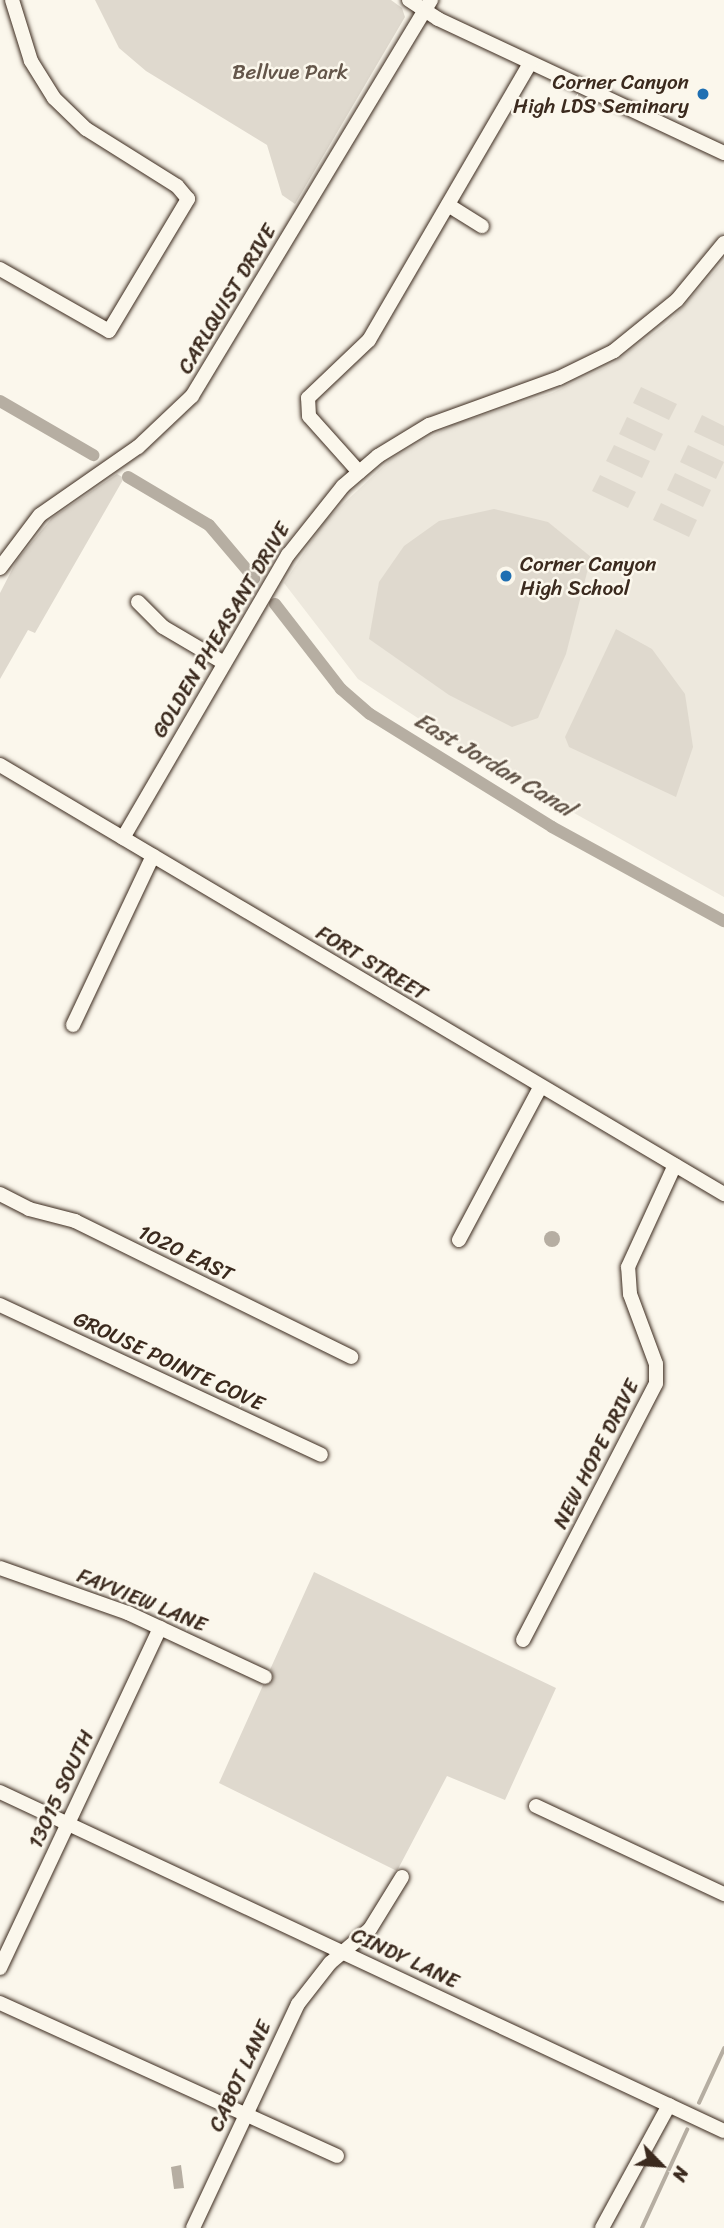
<!DOCTYPE html>
<style>
body{margin:0}
#map{position:relative;width:724px;height:2228px;overflow:hidden;background:#fbf7ec;font-family:Sriracha,sans-serif}
div>[style]{position:absolute}
.built>*{inset:0;background:#ede8dd}
.green>*{inset:0;background:#dfd9ce}
.water>*{inset:0;background:#b6aea2}
.round{border-radius:50%}
.stream>*{height:3.5px;margin:-1.75px;padding:0 1.75px;transform-origin:1.75px;border-radius:1.75px;background:#b6aea2}
.canal>*{height:12px;margin:-6px;padding:0 6px;transform-origin:6px;border-radius:6px;background:#b6aea2}
.roads{filter:drop-shadow(0 0 2px #3b2a1e) drop-shadow(0 0 2px #3b2a1e)}
.minor>*{height:14px;margin:-7px;padding:0 7px;transform-origin:7px;border-radius:7px;background:#fbf7ec}
.dots>*{width:19px;height:19px;translate:-50% -50%;box-sizing:border-box;border:4px solid #fbf7ec;border-radius:50%}
span{translate:-50% -50%;white-space:nowrap;text-align:center;line-height:1.15;-webkit-text-stroke:5px #fbf7ec;paint-order:stroke}
.park-label{font-size:21px;color:#64564a}
.poi-label{font-size:21px;color:#3b2a1e}
.right{translate:-100% -50%;text-align:right}
.left{translate:0 -50%;text-align:left}
.street-label{font-size:21px;color:#3b2a1e}
.water-label{font-size:23px;color:#605246;font-style:italic}
.north{position:absolute;left:626px;top:2130px;width:70px;height:70px;-webkit-text-stroke:5px #fbf7ec;paint-order:stroke;rotate:115deg;font-size:19px;font-weight:700;line-height:28px;text-align:center;color:#3b2a1e}
.north::after{content:'';display:block;margin:auto;width:24px;height:32px;background:#3b2a1e;clip-path:polygon(50% 0,100% 100%,50% 72%,0 100%)}
</style>
<div id="map">
<div class="built">
<i style="clip-path:polygon(724px 261px,724px 897px,499px 771px,358px 679px,284px 583px,325px 521px,391px 459px,452px 425px,552px 393px,612px 364px,668px 323px)"></i>
</div>
<div class="green">
<i style="clip-path:polygon(95px 0,391px 0,402px 8px,405px 17px,295px 204px,282px 195px,267px 145px,146px 71px,119px 48px)"></i>
<i style="clip-path:polygon(641px 387px,677px 404px,669px 420px,633px 403px)"></i>
<i style="clip-path:polygon(702px 415px,724px 426px,724px 446px,694px 432px)"></i>
<i style="clip-path:polygon(627px 417px,663px 434px,655px 451px,619px 434px)"></i>
<i style="clip-path:polygon(614px 445px,650px 461px,642px 478px,606px 461px)"></i>
<i style="clip-path:polygon(688px 445px,724px 462px,716px 479px,680px 462px)"></i>
<i style="clip-path:polygon(675px 473px,711px 490px,703px 507px,667px 490px)"></i>
<i style="clip-path:polygon(117px 474px,124px 478px,35px 633px,28px 630px,0 679px,0 593px,17px 560px,52px 518px)"></i>
<i style="clip-path:polygon(600px 475px,636px 492px,628px 508px,592px 491px)"></i>
<i style="clip-path:polygon(661px 503px,697px 520px,689px 537px,653px 520px)"></i>
<i style="clip-path:polygon(494px 509px,548px 522px,591px 557px,566px 654px,538px 718px,512px 727px,449px 695px,369px 639px,379px 582px,404px 546px,439px 521px)"></i>
<i style="clip-path:polygon(616px 629px,652px 649px,685px 694px,693px 747px,676px 797px,569px 747px,565px 737px)"></i>
<i style="clip-path:polygon(314px 1572px,556px 1688px,505px 1800px,447px 1776px,397px 1871px,219px 1783px)"></i>
</div>
<div class="water">
<i class="round" style="left:544px;top:1231px;width:16px;height:16px"></i>
<i style="clip-path:polygon(181px 2165px,184px 2188px,174px 2189px,171px 2167px)"></i>
</div>
<div class="stream">
<i style="left:699px;top:2103px;width:60px;rotate:-65.2deg"></i>
<i style="left:642px;top:2228px;width:108px;rotate:-65.3deg"></i>
</div>
<div class="canal">
<i style="left:0;top:401px;width:108px;rotate:30.1deg"></i>
<i style="left:128px;top:477px;width:94px;rotate:30.7deg"></i>
<i style="left:209px;top:525px;width:70px;rotate:49.7deg"></i>
<i style="left:275px;top:604px;width:108px;rotate:52.2deg"></i>
<i style="left:341px;top:689px;width:38px;rotate:41deg"></i>
<i style="left:370px;top:714px;width:214px;rotate:31.8deg"></i>
<i style="left:552px;top:827px;width:196px;rotate:28.7deg"></i>
</div>
<div class="roads">
<div class="minor">
<i style="left:409px;top:0;width:35px;rotate:33deg"></i>
<i style="left:438px;top:19px;width:316px;rotate:25.1deg"></i>
<i style="left:448px;top:205px;width:40px;rotate:32deg"></i>
<i style="left:0;top:269px;width:125px;rotate:29.6deg"></i>
<i style="left:109px;top:331px;width:154px;rotate:-59.1deg"></i>
<i style="left:188px;top:199px;width:17px;rotate:-130deg"></i>
<i style="left:177px;top:186px;width:107px;rotate:-147.9deg"></i>
<i style="left:86px;top:129px;width:45px;rotate:-135.9deg"></i>
<i style="left:54px;top:98px;width:44px;rotate:-121.9deg"></i>
<i style="left:31px;top:61px;width:64px;rotate:-107.3deg"></i>
<i style="left:359px;top:472px;width:75px;rotate:-131.8deg"></i>
<i style="left:309px;top:416px;width:18px;rotate:-93deg"></i>
<i style="left:308px;top:398px;width:84px;rotate:-43.6deg"></i>
<i style="left:369px;top:340px;width:320px;rotate:-59.8deg"></i>
<i style="left:0;top:568px;width:66px;rotate:-53deg"></i>
<i style="left:40px;top:515px;width:119px;rotate:-34.8deg"></i>
<i style="left:138px;top:447px;width:74px;rotate:-43.4deg"></i>
<i style="left:192px;top:396px;width:463px;rotate:-58.9deg"></i>
<i style="left:138px;top:602px;width:35px;rotate:45deg"></i>
<i style="left:163px;top:627px;width:71px;rotate:30.5deg"></i>
<i style="left:0;top:765px;width:842px;rotate:30.65deg"></i>
<i style="left:123px;top:838px;width:328px;rotate:-59.8deg"></i>
<i style="left:288px;top:555px;width:88px;rotate:-51.4deg"></i>
<i style="left:343px;top:486px;width:46px;rotate:-40.6deg"></i>
<i style="left:378px;top:456px;width:60px;rotate:-31.3deg"></i>
<i style="left:429px;top:425px;width:138px;rotate:-19.9deg"></i>
<i style="left:559px;top:378px;width:61px;rotate:-26.1deg"></i>
<i style="left:614px;top:351px;width:81px;rotate:-39deg"></i>
<i style="left:677px;top:300px;width:74px;rotate:-50.5deg"></i>
<i style="left:73px;top:1025px;width:187px;rotate:-64.7deg"></i>
<i style="left:0;top:1194px;width:33px;rotate:27deg"></i>
<i style="left:29px;top:1209px;width:48px;rotate:14.6deg"></i>
<i style="left:75px;top:1221px;width:308px;rotate:26.2deg"></i>
<i style="left:459px;top:1240px;width:174px;rotate:-62deg"></i>
<i style="left:0;top:1305px;width:354px;rotate:25deg"></i>
<i style="left:0;top:1568px;width:136px;rotate:19.4deg"></i>
<i style="left:128px;top:1613px;width:151px;rotate:25deg"></i>
<i style="left:523px;top:1640px;width:289px;rotate:-62.6deg"></i>
<i style="left:656px;top:1383px;width:19px;rotate:-90deg"></i>
<i style="left:656px;top:1364px;width:75px;rotate:-110.4deg"></i>
<i style="left:630px;top:1294px;width:27px;rotate:-94deg"></i>
<i style="left:628px;top:1267px;width:112px;rotate:-65.3deg"></i>
<i style="left:0;top:1792px;width:799px;rotate:25.09deg"></i>
<i style="left:536px;top:1806px;width:208px;rotate:25.1deg"></i>
<i style="left:0;top:1968px;width:376px;rotate:-64.8deg"></i>
<i style="left:0;top:2003px;width:370px;rotate:24.4deg"></i>
<i style="left:193px;top:2228px;width:247px;rotate:-64.9deg"></i>
<i style="left:298px;top:2004px;width:52px;rotate:-52deg"></i>
<i style="left:330px;top:1963px;width:52px;rotate:-40.4deg"></i>
<i style="left:370px;top:1929px;width:61px;rotate:-58.4deg"></i>
<i style="left:602px;top:2228px;width:140px;rotate:-61.4deg"></i>
</div>
</div>
<div class="dots">
<i style="left:703px;top:94px;background:#1f6fb2"></i>
<i style="left:506px;top:576px;background:#1f6fb2"></i>
</div>
<div class="park-label">
<span style="left:290px;top:72px">Bellvue Park</span>
</div>
<div class="poi-label">
<span class="right" style="left:689px;top:94px">Corner Canyon<br>High LDS Seminary</span>
<span class="left" style="left:520px;top:576px">Corner Canyon<br>High School</span>
</div>
<div class="street-label">
<span style="left:227px;top:299px;rotate:-59deg">CARLQUIST DRIVE</span>
<span style="left:221px;top:630px;rotate:-59deg">GOLDEN PHEASANT DRIVE</span>
<span style="left:372px;top:963px;rotate:31deg">FORT STREET</span>
<span style="left:186px;top:1253px;rotate:26deg">1020 EAST</span>
<span style="left:169px;top:1361px;rotate:25deg">GROUSE POINTE COVE</span>
<span style="left:596px;top:1454px;rotate:-63deg">NEW HOPE DRIVE</span>
<span style="left:142px;top:1600px;rotate:22deg">FAYVIEW LANE</span>
<span style="left:61px;top:1789px;rotate:-65deg">13015 SOUTH</span>
<span style="left:405px;top:1958px;rotate:25deg">CINDY LANE</span>
<span style="left:240px;top:2076px;rotate:-65deg">CABOT LANE</span>
</div>
<div class="water-label">
<span style="left:494px;top:765px;rotate:31deg">East Jordan Canal</span>
</div>
<div class="north">N</div>
</div>
